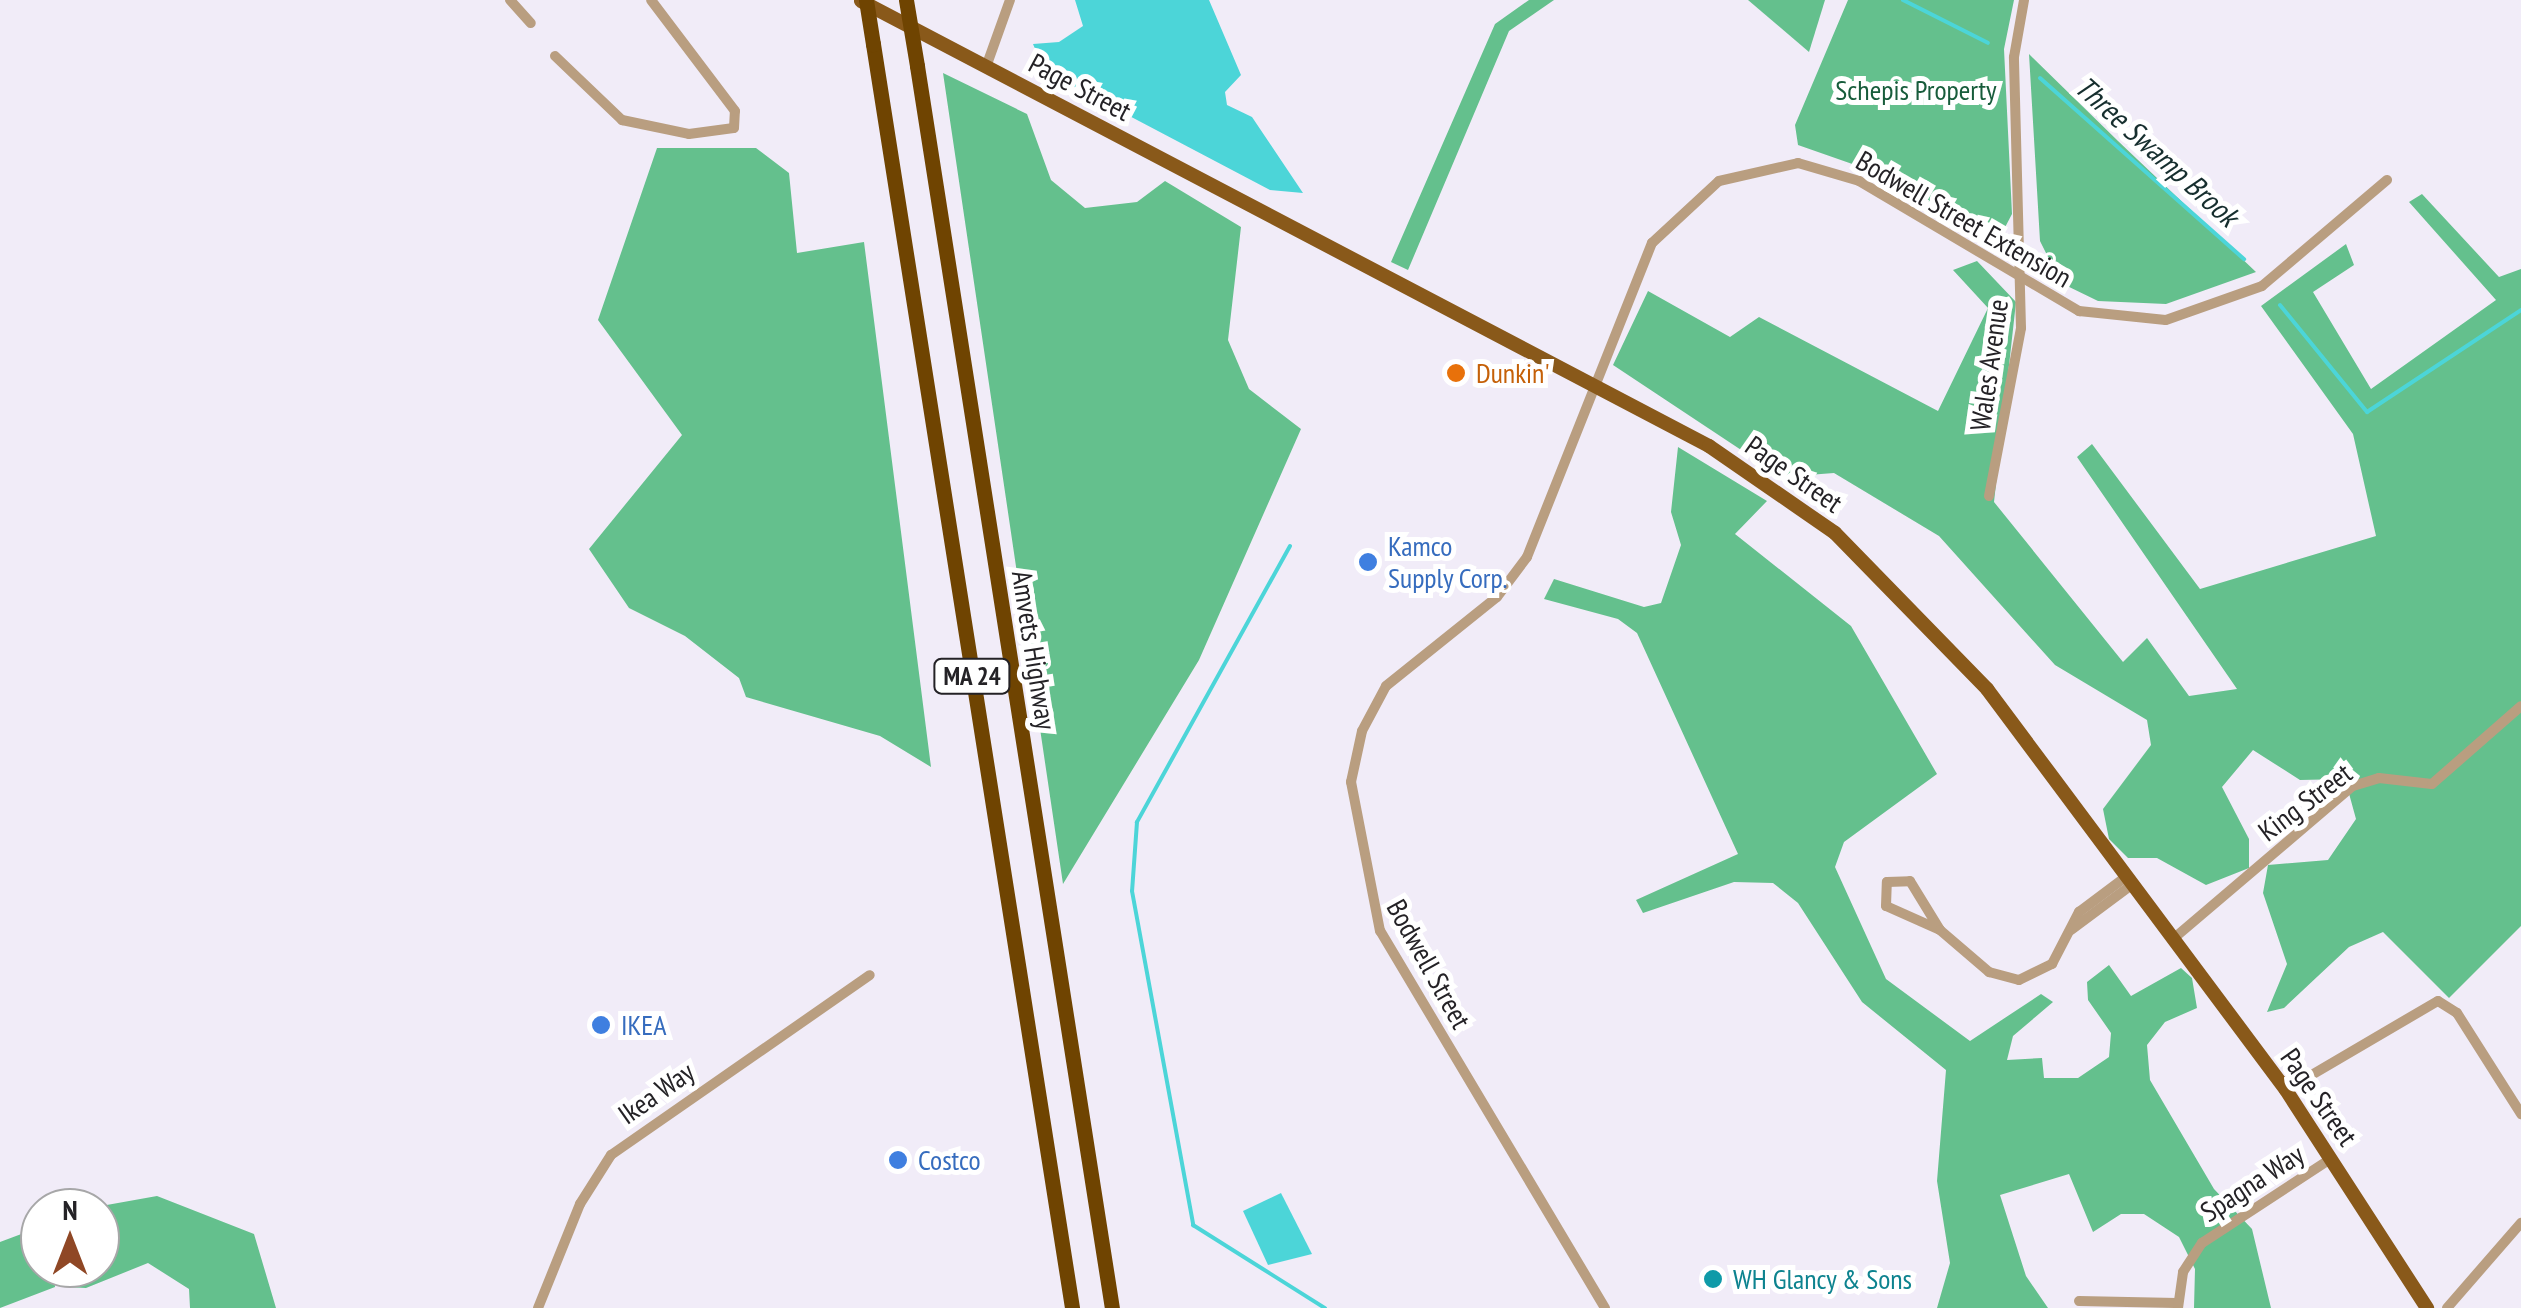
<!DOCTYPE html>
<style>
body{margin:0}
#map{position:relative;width:2521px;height:1308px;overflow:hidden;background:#f1ecf8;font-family:"PT Sans Narrow",sans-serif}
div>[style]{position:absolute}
.forest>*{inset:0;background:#64c08d}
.water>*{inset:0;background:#4cd5d8}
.stream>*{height:4px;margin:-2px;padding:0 2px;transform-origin:2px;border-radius:2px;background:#4cd5d8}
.minor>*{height:10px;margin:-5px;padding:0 5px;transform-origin:5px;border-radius:5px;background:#b99e80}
.major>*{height:14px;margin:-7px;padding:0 7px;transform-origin:7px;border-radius:7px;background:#89591a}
.highway>*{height:15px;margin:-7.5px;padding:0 7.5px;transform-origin:7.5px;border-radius:7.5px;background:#6f4401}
.highway-bridge>*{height:15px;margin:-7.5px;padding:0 7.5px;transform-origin:7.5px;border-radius:7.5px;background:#6f4401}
.dots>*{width:28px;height:28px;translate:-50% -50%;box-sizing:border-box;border:5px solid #fff;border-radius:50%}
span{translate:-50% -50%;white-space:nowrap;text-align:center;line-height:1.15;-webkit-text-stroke:10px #fff;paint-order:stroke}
.shield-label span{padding:2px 8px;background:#fff;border:2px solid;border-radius:8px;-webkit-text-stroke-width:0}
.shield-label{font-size:25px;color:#242226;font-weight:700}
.street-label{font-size:28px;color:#242226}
.park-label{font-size:28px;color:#175c3b}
.food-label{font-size:28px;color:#c56008}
.left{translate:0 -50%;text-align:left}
.shop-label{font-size:28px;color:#366cbe}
.culture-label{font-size:28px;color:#0d838f}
.water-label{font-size:30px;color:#162e2e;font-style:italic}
.north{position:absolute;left:20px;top:1188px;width:100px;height:100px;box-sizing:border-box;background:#fff;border:2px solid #a7a7a8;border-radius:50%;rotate:0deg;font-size:28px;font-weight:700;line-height:40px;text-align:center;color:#242226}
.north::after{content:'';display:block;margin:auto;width:35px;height:45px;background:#8f4725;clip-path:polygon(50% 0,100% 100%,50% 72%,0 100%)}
</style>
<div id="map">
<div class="forest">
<i style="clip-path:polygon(1529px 0,1554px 0,1509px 31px,1408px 270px,1391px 262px,1495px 24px)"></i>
<i style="clip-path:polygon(1748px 0,1825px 0,1809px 52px)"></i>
<i style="clip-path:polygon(1848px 0,2014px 0,2004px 49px,2012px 214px,2001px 235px,1980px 236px,1878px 173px,1798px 145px,1795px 125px)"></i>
<i style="clip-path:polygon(2029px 54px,2118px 141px,2256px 272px,2166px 304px,2098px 301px,2061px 283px,2040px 241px)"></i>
<i style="clip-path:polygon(943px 73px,1027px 114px,1051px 180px,1085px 208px,1137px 202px,1165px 181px,1241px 227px,1228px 340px,1249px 389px,1301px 429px,1199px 660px,1063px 884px)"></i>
<i style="clip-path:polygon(657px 148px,756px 148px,789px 173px,797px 253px,864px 242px,931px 767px,880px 736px,746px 697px,739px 678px,685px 636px,629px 608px,589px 549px,682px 435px,598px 320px)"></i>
<i style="clip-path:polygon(2422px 194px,2499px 277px,2521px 269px,2521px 926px,2449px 998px,2383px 932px,2349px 947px,2284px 1008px,2267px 1012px,2287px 964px,2263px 893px,2268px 865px,2328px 860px,2356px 819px,2345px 779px,2300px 780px,2253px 750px,2222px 787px,2249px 839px,2249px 868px,2206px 885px,2157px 858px,2128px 858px,2109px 839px,2103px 809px,2151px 745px,2147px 720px,2055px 665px,1939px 536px,1834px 473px,1782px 477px,1613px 365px,1648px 291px,1730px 337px,1759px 317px,1938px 411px,1988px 308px,1953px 270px,1977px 261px,2016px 302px,1994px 502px,2123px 662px,2147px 638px,2189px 696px,2237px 689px,2077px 457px,2092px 444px,2200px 589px,2376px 536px,2353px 434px,2261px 306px,2346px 244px,2354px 265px,2313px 292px,2371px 389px,2496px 300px,2409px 202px)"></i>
<i style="clip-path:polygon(1678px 447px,1767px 501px,1735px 534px,1851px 626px,1937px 774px,1844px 842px,1835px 867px,1886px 979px,1970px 1041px,2041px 994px,2053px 1002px,2013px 1036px,2007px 1060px,2042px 1058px,2044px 1078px,2078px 1078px,2109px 1057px,2111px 1033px,2088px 1000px,2087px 982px,2109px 965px,2131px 996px,2181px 968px,2192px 978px,2197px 1008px,2165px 1022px,2147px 1045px,2150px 1080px,2214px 1189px,2252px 1229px,2271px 1308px,2194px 1308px,2195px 1269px,2179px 1237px,2144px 1214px,2121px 1214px,2093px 1232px,2069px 1174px,2000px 1195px,2026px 1276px,2048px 1308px,1937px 1308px,1950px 1263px,1937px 1181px,1946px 1070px,1862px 1002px,1798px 903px,1773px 883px,1734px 882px,1643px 913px,1636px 900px,1738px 854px,1637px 633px,1618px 619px,1544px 599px,1554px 579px,1644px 607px,1661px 603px,1681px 545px,1671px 512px)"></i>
<i style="clip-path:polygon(157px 1196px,254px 1234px,276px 1308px,190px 1308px,189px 1289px,148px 1263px,86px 1288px,65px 1287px,62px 1268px,100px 1268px,100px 1208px,90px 1208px)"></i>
<i style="clip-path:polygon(40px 1227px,40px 1268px,54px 1268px,55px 1287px,0 1308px,0 1242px)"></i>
</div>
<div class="water">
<i style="clip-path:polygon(1075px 0,1209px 0,1241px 75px,1225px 92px,1227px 105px,1252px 117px,1303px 193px,1270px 190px,1044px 71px,1033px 44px,1059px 42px,1083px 26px)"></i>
<i style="clip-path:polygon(1281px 1193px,1312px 1254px,1268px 1265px,1243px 1211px)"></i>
</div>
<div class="stream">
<i style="left:1903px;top:0;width:95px;rotate:26.8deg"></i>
<i style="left:2040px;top:78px;width:273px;rotate:41.6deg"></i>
<i style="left:2280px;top:305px;width:138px;rotate:50.9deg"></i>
<i style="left:2367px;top:412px;width:185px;rotate:-33.5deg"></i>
<i style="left:1290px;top:546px;width:316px;rotate:119deg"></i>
<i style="left:1137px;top:822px;width:69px;rotate:94.1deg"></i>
<i style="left:1132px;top:891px;width:340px;rotate:79.6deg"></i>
<i style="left:1193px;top:1225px;width:156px;rotate:32.2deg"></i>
</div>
<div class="minor">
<i style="left:510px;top:0;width:31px;rotate:48deg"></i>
<i style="left:555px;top:56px;width:93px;rotate:43.7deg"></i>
<i style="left:622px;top:120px;width:68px;rotate:11.8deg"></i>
<i style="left:689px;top:134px;width:45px;rotate:-7.6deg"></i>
<i style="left:734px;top:128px;width:17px;rotate:-87deg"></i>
<i style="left:735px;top:111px;width:139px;rotate:-127.1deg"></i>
<i style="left:986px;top:67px;width:71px;rotate:-70.3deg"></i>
<i style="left:1989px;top:496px;width:171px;rotate:-79.2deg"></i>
<i style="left:2021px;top:328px;width:271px;rotate:-91.5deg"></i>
<i style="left:2014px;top:57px;width:58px;rotate:-80deg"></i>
<i style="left:1940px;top:930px;width:59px;rotate:-156deg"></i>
<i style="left:1886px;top:906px;width:24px;rotate:-88deg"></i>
<i style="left:1887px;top:882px;width:23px;rotate:-2deg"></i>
<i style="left:1910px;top:881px;width:57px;rotate:58.5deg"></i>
<i style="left:1940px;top:930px;width:65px;rotate:40.6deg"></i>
<i style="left:1989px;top:972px;width:31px;rotate:15deg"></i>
<i style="left:2019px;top:980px;width:37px;rotate:-26deg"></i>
<i style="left:2052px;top:964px;width:59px;rotate:-62.6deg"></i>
<i style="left:2079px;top:912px;width:60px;rotate:-36.9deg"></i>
<i style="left:2071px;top:930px;width:77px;rotate:-36.6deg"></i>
<i style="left:2173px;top:939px;width:236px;rotate:-40.4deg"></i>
<i style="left:2353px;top:786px;width:27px;rotate:-17deg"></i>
<i style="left:2379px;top:778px;width:53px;rotate:6.5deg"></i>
<i style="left:2432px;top:784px;width:118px;rotate:-41.2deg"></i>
<i style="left:2286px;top:1090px;width:176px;rotate:-30.4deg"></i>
<i style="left:2438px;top:1001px;width:22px;rotate:32deg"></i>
<i style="left:2457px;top:1013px;width:120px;rotate:57.6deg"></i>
<i style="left:2079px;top:1301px;width:98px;rotate:1.2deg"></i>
<i style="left:538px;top:1308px;width:112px;rotate:-68deg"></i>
<i style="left:580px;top:1204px;width:58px;rotate:-57.7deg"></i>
<i style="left:611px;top:1155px;width:315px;rotate:-34.8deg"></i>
<i style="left:1605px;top:1308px;width:439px;rotate:-120.8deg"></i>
<i style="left:1380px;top:931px;width:152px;rotate:-101deg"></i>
<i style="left:1351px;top:782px;width:52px;rotate:-77.8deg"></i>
<i style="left:1362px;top:731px;width:51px;rotate:-61.9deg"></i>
<i style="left:1386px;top:686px;width:142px;rotate:-38.7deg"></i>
<i style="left:1497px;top:597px;width:50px;rotate:-53.1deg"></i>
<i style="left:1527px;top:557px;width:338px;rotate:-68.3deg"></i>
<i style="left:1652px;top:243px;width:91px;rotate:-42.8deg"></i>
<i style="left:1719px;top:181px;width:81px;rotate:-12.8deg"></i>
<i style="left:1798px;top:163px;width:64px;rotate:16.4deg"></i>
<i style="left:1859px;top:181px;width:256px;rotate:30.6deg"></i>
<i style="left:2079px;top:311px;width:87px;rotate:5.9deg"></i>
<i style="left:2166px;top:320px;width:102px;rotate:-19.5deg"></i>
<i style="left:2262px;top:286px;width:164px;rotate:-40.3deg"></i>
<i style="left:2178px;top:1308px;width:36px;rotate:-82deg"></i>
<i style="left:2183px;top:1272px;width:35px;rotate:-57deg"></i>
<i style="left:2202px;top:1243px;width:155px;rotate:-33.2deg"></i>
<i style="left:2447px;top:1308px;width:113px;rotate:-49deg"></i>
</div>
<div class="major">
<i style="left:861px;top:1px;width:958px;rotate:27.69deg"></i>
<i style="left:1709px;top:446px;width:153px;rotate:34.6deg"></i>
<i style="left:1835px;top:533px;width:218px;rotate:45.7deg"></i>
<i style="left:1987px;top:689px;width:500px;rotate:53.29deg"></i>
<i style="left:2286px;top:1090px;width:260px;rotate:57.1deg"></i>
</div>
<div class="highway">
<i style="left:873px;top:44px;width:1280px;rotate:81.05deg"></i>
<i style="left:917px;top:66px;width:1257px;rotate:81.08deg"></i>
</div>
<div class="highway-bridge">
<i style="left:866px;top:0;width:45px;rotate:81deg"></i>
<i style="left:906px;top:0;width:67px;rotate:80.5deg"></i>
</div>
<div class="dots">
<i style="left:1456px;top:373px;background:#e8710a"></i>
<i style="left:1368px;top:562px;background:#3f7fe0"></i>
<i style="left:601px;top:1025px;background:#3f7fe0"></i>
<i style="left:898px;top:1160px;background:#3f7fe0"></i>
<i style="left:1713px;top:1279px;background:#0f9aa8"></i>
</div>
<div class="shield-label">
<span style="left:972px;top:676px">MA 24</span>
</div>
<div class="street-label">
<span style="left:1080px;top:87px;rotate:28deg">Page Street</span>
<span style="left:1964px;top:219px;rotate:30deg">Bodwell Street Extension</span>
<span style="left:1989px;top:365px;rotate:-82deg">Wales Avenue</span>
<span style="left:1794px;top:474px;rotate:35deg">Page Street</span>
<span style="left:1034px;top:650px;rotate:81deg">Amvets Highway</span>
<span style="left:2305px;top:802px;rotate:-37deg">King Street</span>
<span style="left:1429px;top:964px;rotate:61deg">Bodwell Street</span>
<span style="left:656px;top:1093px;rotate:-35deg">Ikea Way</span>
<span style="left:2319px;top:1097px;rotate:55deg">Page Street</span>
<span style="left:2252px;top:1183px;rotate:-33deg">Spagna Way</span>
</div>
<div class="park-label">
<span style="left:1916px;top:90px">Schepis Property</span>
</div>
<div class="food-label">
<span class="left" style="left:1476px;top:373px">Dunkin'</span>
</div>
<div class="shop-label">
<span class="left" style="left:1388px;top:562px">Kamco<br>Supply Corp.</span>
<span class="left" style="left:621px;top:1025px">IKEA</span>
<span class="left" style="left:918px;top:1160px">Costco</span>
</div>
<div class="culture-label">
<span class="left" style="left:1733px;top:1279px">WH Glancy &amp; Sons</span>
</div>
<div class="water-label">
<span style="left:2157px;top:151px;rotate:42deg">Three Swamp Brook</span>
</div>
<div class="north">N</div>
</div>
